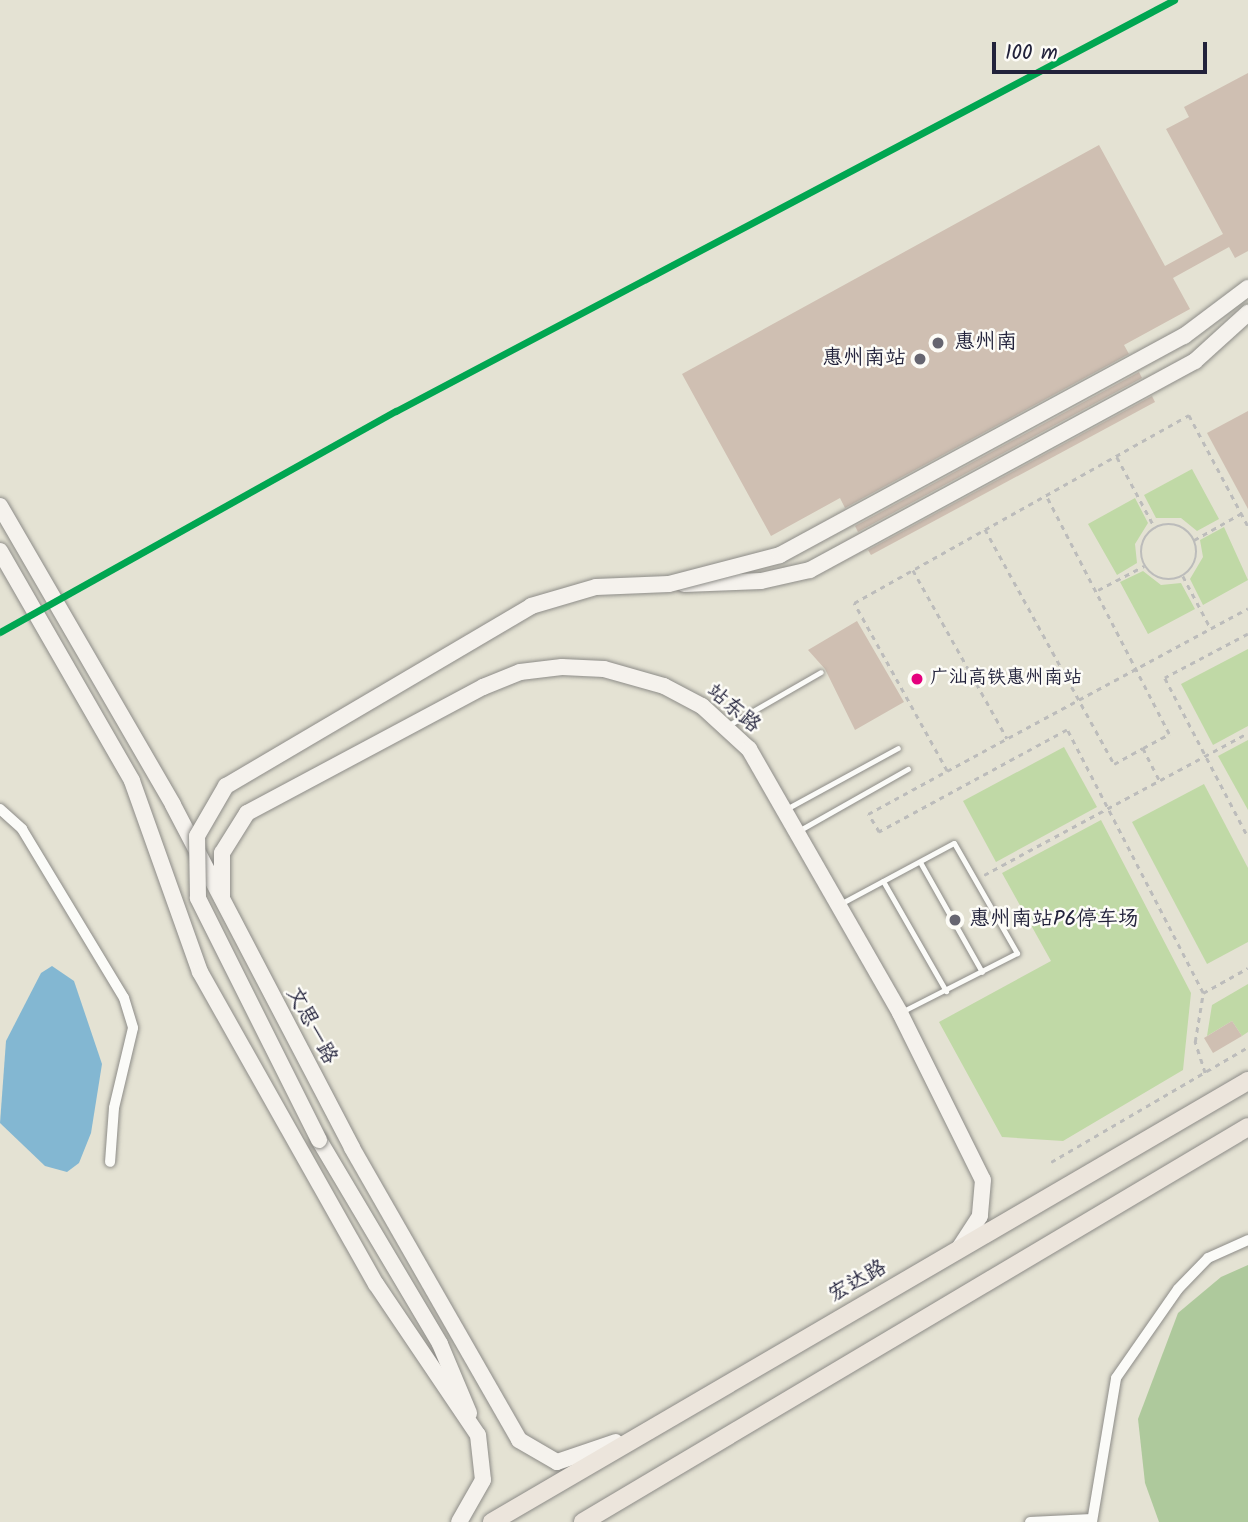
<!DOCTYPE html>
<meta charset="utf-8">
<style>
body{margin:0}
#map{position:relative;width:1248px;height:1522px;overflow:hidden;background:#e4e2d3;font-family:Kalam,"LXGW WenKai TC",sans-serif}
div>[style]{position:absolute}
.green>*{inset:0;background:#c0d9a6}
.forest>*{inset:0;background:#aec99c}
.water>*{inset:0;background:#83b7d2}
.building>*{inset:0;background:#cfbfb2}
.path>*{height:2.5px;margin-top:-1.25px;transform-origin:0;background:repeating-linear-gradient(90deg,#bcbcbb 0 5px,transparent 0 10px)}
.path>.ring{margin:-1.25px;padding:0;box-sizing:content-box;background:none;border:2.5px solid #bcbcbb;border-radius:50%}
.roads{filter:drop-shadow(0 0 2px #8d8c88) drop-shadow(0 0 2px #8d8c88)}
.lane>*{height:5px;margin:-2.5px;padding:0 2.5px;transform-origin:2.5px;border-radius:2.5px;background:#fbfbf8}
.street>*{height:10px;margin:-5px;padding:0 5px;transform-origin:5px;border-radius:5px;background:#fbfbf8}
.secondary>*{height:16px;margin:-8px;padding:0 8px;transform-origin:8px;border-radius:8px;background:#f5f2ed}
.primary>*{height:18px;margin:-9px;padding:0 9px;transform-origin:9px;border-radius:9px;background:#ece5dc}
.bridges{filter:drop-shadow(0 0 2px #8d8c88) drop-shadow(0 0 2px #8d8c88)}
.secondary-bridge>*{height:16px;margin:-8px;padding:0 8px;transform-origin:8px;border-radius:8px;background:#f5f2ed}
.rail-1>*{height:7px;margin:-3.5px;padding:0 3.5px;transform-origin:3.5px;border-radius:3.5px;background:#00a651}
.dots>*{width:19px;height:19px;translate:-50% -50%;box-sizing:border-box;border:4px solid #fdfcf7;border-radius:50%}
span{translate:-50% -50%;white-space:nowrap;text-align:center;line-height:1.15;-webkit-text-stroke:5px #fdfcf7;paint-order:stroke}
.bus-label{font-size:19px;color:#22223b}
.left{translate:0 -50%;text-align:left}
.poi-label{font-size:21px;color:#22223b}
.right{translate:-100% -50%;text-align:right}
.street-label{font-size:21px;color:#22223b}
.scale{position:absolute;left:992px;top:42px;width:215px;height:32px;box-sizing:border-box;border:4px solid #22223b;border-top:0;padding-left:9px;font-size:21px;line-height:24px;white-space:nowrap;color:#22223b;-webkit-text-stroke:5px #fdfcf7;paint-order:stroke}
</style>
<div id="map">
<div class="green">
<i style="clip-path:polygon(1192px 469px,1219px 519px,1197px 531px,1181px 518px,1156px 518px,1144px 495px)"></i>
<i style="clip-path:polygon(1135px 498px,1148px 523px,1135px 544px,1137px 563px,1117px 575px,1088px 524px)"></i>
<i style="clip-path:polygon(1224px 527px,1248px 580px,1203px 605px,1190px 579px,1203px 557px,1200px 540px)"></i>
<i style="clip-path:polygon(1143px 571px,1161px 585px,1181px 583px,1195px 609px,1148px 634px,1120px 582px)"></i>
<i style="clip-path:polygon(1248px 649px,1248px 726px,1213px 745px,1181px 684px)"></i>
<i style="clip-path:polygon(1248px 740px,1248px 810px,1218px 756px)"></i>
<i style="clip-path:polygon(1064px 747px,1097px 807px,996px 862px,963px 801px)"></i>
<i style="clip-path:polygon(1204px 784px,1248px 868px,1248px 942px,1207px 964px,1132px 822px)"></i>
<i style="clip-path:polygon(1101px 820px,1191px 993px,1183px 1070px,1063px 1141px,1002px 1137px,939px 1022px,1051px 961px,1002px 873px)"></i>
<i style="clip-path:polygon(1248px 984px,1248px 1032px,1242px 1036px,1232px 1021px,1207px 1036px,1212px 1005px)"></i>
</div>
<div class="forest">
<i style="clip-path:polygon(1248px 1265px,1248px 1522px,1159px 1522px,1145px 1483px,1138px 1419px,1178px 1313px,1221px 1277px)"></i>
</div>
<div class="water">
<i style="clip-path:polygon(52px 966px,74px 981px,102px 1064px,91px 1133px,79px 1163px,67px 1172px,45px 1166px,0 1123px,6px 1041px,41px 973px)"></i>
</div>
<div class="building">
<i style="clip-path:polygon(1248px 73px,1248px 251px,1235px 258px,1229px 247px,1173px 278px,1190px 309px,1124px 345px,1129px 354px,845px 508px,840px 498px,771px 536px,682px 374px,1099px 145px,1165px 266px,1223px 234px,1166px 129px,1189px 117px,1184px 107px)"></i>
<i style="clip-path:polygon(1139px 372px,1142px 378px,858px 532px,855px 526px)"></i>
<i style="clip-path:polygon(1152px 396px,1155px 402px,871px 555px,868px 550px)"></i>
<i style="clip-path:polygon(1248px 411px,1248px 509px,1207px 433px)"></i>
<i style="clip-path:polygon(857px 621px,904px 702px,855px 730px,825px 669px,808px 650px)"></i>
<i style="clip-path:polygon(1232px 1021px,1242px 1036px,1213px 1053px,1204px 1038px)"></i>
</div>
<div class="path">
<i style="left:1117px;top:457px;width:81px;rotate:61.8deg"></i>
<i class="ring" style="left:1141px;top:524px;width:53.5px;height:53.5px"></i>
<i style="left:985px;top:529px;width:268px;rotate:61.2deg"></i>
<i style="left:1114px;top:764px;width:33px;rotate:-29deg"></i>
<i style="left:1143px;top:748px;width:30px;rotate:-28deg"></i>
<i style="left:1169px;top:734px;width:268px;rotate:-117.3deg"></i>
<i style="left:1194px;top:540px;width:55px;rotate:-29.4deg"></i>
<i style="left:913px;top:570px;width:193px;rotate:60.8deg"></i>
<i style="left:1183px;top:576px;width:58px;rotate:62.1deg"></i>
<i style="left:1098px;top:590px;width:52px;rotate:-27.6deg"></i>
<i style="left:1248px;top:634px;width:94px;rotate:152.1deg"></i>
<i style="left:1165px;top:678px;width:179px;rotate:62.4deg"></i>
<i style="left:1143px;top:748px;width:36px;rotate:63deg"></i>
<i style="left:947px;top:771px;width:342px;rotate:-28.4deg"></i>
<i style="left:984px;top:875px;width:300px;rotate:-28.3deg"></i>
<i style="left:1203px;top:993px;width:51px;rotate:-29.1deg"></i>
<i style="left:1205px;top:1073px;width:33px;rotate:-108deg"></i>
<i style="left:1195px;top:1042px;width:50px;rotate:-80.7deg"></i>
<i style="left:1203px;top:993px;width:296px;rotate:-117.3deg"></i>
<i style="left:1067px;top:730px;width:214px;rotate:151.5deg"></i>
<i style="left:879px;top:832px;width:21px;rotate:-121deg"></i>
<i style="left:868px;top:814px;width:90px;rotate:-28.6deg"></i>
<i style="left:947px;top:771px;width:192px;rotate:-119deg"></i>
<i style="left:854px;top:603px;width:384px;rotate:-29.3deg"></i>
<i style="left:1189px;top:415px;width:126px;rotate:62deg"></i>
<i style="left:1051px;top:1162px;width:228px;rotate:-30.3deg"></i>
</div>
<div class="roads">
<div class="lane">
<i style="left:727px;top:726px;width:108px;rotate:-29.9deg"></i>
<i style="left:788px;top:808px;width:125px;rotate:-28.6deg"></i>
<i style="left:800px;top:830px;width:124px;rotate:-29.5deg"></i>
<i style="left:920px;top:862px;width:126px;rotate:60.6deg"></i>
<i style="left:883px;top:881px;width:127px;rotate:60.2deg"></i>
<i style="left:840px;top:904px;width:129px;rotate:-28.2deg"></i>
<i style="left:954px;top:843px;width:127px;rotate:60.2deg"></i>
<i style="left:1017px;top:953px;width:128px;rotate:153deg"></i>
</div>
<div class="street">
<i style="left:0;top:809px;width:30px;rotate:42deg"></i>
<i style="left:22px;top:829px;width:197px;rotate:58.9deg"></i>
<i style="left:124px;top:998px;width:31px;rotate:73deg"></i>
<i style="left:133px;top:1028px;width:82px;rotate:103.4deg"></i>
<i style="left:114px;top:1108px;width:54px;rotate:94.2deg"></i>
<i style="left:1030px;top:1522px;width:62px;rotate:-2.8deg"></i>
<i style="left:1092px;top:1522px;width:146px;rotate:-80.5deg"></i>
<i style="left:1116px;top:1378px;width:108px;rotate:-55.1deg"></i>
<i style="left:1178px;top:1289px;width:43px;rotate:-45.9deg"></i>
<i style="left:1208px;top:1258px;width:44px;rotate:-24.2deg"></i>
</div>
<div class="secondary">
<i style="left:0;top:506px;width:345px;rotate:59.9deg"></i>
<i style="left:173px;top:805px;width:387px;rotate:62.4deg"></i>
<i style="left:352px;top:1148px;width:336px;rotate:60.2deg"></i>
<i style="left:519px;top:1440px;width:44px;rotate:30.1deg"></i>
<i style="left:557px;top:1462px;width:62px;rotate:-18.7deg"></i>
<i style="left:0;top:551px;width:265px;rotate:60.1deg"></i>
<i style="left:132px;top:781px;width:203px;rotate:70.4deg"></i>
<i style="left:200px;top:972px;width:358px;rotate:60.6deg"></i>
<i style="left:376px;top:1284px;width:182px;rotate:56deg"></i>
<i style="left:478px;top:1435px;width:45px;rotate:83.7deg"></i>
<i style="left:483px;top:1480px;width:48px;rotate:119.7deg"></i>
<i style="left:684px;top:584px;width:77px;rotate:-2.2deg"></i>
<i style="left:761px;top:581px;width:50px;rotate:-12.7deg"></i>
<i style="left:810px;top:570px;width:438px;rotate:-28.5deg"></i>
<i style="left:1195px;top:361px;width:72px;rotate:-42.2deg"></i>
<i style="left:222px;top:898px;width:45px;rotate:-90deg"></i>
<i style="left:222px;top:853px;width:47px;rotate:-58deg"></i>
<i style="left:247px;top:813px;width:268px;rotate:-28.1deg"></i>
<i style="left:483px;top:687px;width:40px;rotate:-22deg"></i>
<i style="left:520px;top:672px;width:42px;rotate:-6.8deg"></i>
<i style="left:562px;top:667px;width:42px;rotate:2.7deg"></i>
<i style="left:604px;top:669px;width:62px;rotate:15.8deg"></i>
<i style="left:664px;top:686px;width:43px;rotate:27.8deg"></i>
<i style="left:702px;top:706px;width:64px;rotate:42.5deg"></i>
<i style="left:749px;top:749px;width:304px;rotate:60.2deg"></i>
<i style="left:900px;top:1013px;width:186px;rotate:63.6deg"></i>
<i style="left:983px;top:1180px;width:36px;rotate:95deg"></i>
<i style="left:980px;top:1216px;width:37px;rotate:123deg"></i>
<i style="left:319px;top:1140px;width:237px;rotate:59.3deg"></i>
<i style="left:440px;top:1344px;width:75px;rotate:67.2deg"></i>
</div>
<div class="primary">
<i style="left:492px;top:1522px;width:875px;rotate:-30.26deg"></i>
<i style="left:583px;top:1522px;width:773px;rotate:-30.71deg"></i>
</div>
</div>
<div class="bridges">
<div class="secondary-bridge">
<i style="left:319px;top:1140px;width:271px;rotate:-116.6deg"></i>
<i style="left:198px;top:898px;width:62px;rotate:-90.9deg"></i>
<i style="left:197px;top:836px;width:58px;rotate:-59.9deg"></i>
<i style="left:226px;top:786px;width:354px;rotate:-30.5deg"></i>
<i style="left:531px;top:606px;width:68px;rotate:-16.3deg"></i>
<i style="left:596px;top:587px;width:73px;rotate:-2.4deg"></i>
<i style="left:669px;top:584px;width:115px;rotate:-14.6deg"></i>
<i style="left:780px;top:555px;width:460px;rotate:-28.5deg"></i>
<i style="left:1184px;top:336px;width:80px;rotate:-36.9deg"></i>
</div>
</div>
<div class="rail-1">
<i style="left:0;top:632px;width:453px;rotate:-29.2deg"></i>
<i style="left:396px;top:411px;width:880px;rotate:-27.85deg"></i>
</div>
<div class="dots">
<i style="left:938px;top:343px;background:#666570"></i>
<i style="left:920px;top:359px;background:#666570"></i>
<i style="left:917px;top:679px;background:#e5007d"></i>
<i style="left:955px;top:920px;background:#666570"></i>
</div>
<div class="bus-label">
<span class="left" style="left:930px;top:679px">广汕高铁惠州南站</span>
</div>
<div class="poi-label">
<span class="left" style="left:954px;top:343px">惠州南</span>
<span class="right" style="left:906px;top:359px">惠州南站</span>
<span class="left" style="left:969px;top:920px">惠州南站P6停车场</span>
</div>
<div class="street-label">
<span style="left:733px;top:709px;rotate:40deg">站东路</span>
<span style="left:311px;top:1026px;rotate:62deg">文思一路</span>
<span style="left:858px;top:1282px;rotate:-30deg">宏达路</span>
</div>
<div class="scale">100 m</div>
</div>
